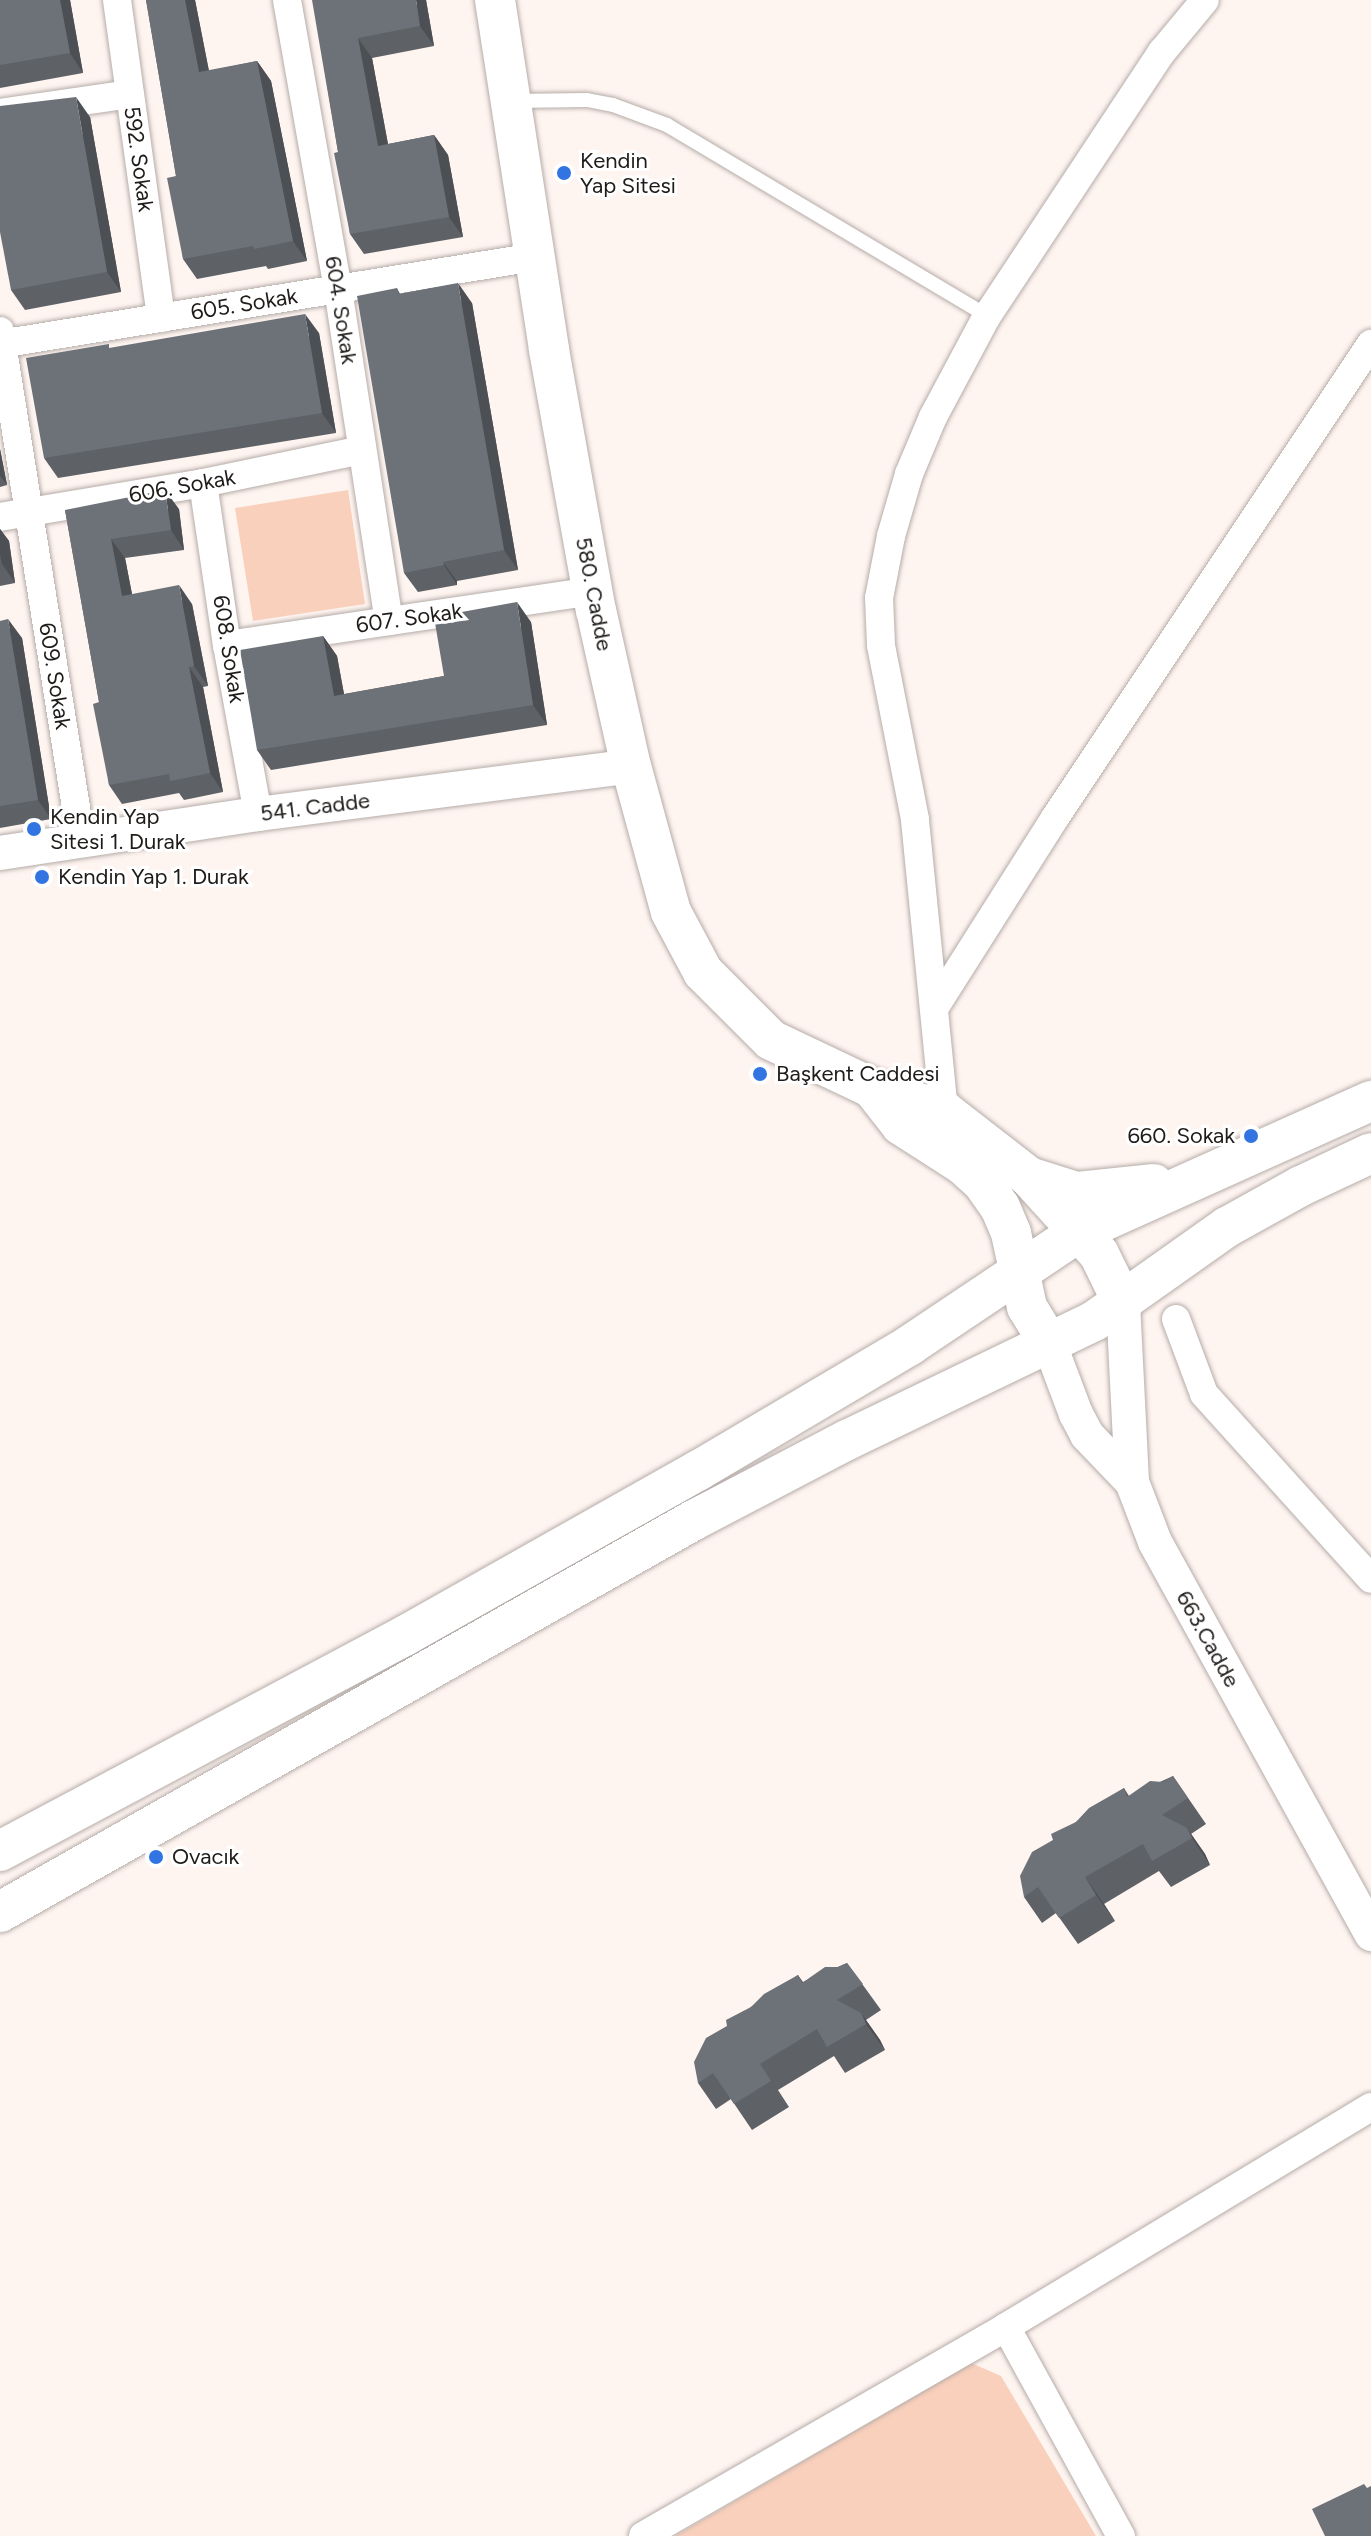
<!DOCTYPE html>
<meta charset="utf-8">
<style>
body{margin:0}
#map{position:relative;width:1371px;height:2536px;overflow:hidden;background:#fef4f0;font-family:Figtree,sans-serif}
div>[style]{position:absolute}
.green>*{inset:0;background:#f9d0bc}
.roads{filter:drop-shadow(0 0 2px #b5aca8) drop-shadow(0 0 2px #b5aca8)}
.service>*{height:14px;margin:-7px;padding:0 7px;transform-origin:7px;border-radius:7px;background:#fff}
.minor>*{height:28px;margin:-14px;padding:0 14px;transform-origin:14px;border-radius:14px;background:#fff}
.tertiary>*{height:34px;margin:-17px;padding:0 17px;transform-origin:17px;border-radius:17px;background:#fff}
.secondary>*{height:40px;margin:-20px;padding:0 20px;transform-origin:20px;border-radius:20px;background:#fff}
.wall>*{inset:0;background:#5e6267}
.shaded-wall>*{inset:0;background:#4c5054}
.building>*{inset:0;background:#6d7278}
.dots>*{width:22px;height:22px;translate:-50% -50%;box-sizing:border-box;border:4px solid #fff;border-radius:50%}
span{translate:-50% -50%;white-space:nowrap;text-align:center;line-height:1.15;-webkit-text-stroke:6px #fff;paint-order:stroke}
.street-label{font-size:22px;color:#1e1b19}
.poi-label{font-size:22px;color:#1e1b19}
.left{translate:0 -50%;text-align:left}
.right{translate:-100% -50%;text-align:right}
</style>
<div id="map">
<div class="green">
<i style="clip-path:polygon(348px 490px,365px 604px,253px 621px,235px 508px)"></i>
<i style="clip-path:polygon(971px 2363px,1001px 2376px,1096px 2536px,675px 2536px)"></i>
</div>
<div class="roads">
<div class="service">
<i style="left:512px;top:101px;width:75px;rotate:-0.8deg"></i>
<i style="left:587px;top:100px;width:26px;rotate:11deg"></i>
<i style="left:613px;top:105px;width:58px;rotate:20.3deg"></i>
<i style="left:667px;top:125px;width:373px;rotate:30.8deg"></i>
</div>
<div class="minor">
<i style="left:117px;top:0;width:321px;rotate:82.1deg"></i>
<i style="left:287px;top:0;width:293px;rotate:80deg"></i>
<i style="left:338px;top:289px;width:336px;rotate:81.3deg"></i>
<i style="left:0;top:113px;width:131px;rotate:-8.3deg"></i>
<i style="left:0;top:331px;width:514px;rotate:80.94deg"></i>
<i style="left:0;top:344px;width:542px;rotate:-9.24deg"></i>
<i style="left:203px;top:483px;width:164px;rotate:81.6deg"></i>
<i style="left:227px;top:645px;width:172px;rotate:79.6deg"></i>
<i style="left:0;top:517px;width:206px;rotate:-9.5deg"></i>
<i style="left:203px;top:483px;width:162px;rotate:-11.7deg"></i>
<i style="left:227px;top:645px;width:369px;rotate:-8.4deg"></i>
<i style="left:935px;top:1007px;width:224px;rotate:-57.6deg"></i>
<i style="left:1055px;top:818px;width:570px;rotate:-56.31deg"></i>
<i style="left:944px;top:1111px;width:293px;rotate:-95.7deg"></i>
<i style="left:915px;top:819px;width:177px;rotate:-101.1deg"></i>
<i style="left:881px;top:645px;width:47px;rotate:-92.4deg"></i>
<i style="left:879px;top:598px;width:63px;rotate:-79deg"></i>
<i style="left:891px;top:536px;width:65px;rotate:-73.8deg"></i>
<i style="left:909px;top:474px;width:62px;rotate:-67.2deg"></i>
<i style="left:933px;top:417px;width:115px;rotate:-61.9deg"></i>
<i style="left:987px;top:316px;width:317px;rotate:-56.5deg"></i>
<i style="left:1162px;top:52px;width:67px;rotate:-50.4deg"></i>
<i style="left:1176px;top:1319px;width:80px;rotate:69.5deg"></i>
<i style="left:1204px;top:1394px;width:249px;rotate:47.9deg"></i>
<i style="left:1006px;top:2327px;width:239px;rotate:61.2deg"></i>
<i style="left:643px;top:2536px;width:419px;rotate:-29.9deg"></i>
<i style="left:1006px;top:2327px;width:426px;rotate:-31.1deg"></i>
</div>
<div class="tertiary">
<i style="left:0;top:853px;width:261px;rotate:-8.6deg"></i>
<i style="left:258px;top:814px;width:376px;rotate:-7.3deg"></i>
<i style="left:1123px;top:1303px;width:179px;rotate:87.1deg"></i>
<i style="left:1050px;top:1345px;width:74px;rotate:69.4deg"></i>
<i style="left:1076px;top:1414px;width:24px;rotate:62deg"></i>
<i style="left:1087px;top:1435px;width:65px;rotate:46.2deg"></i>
<i style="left:1132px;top:1482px;width:64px;rotate:69deg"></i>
<i style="left:1155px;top:1542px;width:448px;rotate:61.1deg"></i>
</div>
<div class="secondary">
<i style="left:495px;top:0;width:354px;rotate:81.2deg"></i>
<i style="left:549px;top:350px;width:264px;rotate:79.8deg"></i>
<i style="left:596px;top:610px;width:160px;rotate:77.4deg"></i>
<i style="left:631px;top:766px;width:151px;rotate:74.7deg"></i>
<i style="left:671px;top:912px;width:68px;rotate:61.9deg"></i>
<i style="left:703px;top:972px;width:96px;rotate:45deg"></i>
<i style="left:771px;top:1040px;width:112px;rotate:25.4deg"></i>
<i style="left:872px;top:1088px;width:76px;rotate:17.7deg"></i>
<i style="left:944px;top:1111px;width:108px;rotate:37.8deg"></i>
<i style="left:1029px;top:1177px;width:104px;rotate:47.7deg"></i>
<i style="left:1099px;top:1254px;width:55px;rotate:63.9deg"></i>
<i style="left:872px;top:1088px;width:47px;rotate:51.9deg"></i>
<i style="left:901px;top:1125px;width:72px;rotate:32.6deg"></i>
<i style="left:962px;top:1164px;width:28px;rotate:42deg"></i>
<i style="left:983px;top:1183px;width:29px;rotate:55deg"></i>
<i style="left:1000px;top:1207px;width:28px;rotate:67deg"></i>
<i style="left:1011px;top:1233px;width:76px;rotate:77.8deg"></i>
<i style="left:1027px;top:1307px;width:44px;rotate:58.8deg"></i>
<i style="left:1029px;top:1177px;width:49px;rotate:17.7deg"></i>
<i style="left:1076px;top:1192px;width:78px;rotate:-5.9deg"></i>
<i style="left:0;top:1851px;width:460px;rotate:-28deg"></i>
<i style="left:406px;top:1635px;width:336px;rotate:-29.4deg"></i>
<i style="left:699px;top:1470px;width:245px;rotate:-30.6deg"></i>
<i style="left:910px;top:1345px;width:203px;rotate:-33.8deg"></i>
<i style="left:1079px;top:1232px;width:320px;rotate:-24.2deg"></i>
<i style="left:0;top:1912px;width:797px;rotate:-29.46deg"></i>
<i style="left:694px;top:1520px;width:173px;rotate:-27.6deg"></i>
<i style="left:847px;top:1440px;width:274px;rotate:-25.7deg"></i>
<i style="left:1094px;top:1321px;width:163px;rotate:-35.3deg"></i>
<i style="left:1227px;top:1227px;width:85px;rotate:-29deg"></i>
<i style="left:1301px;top:1186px;width:77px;rotate:-25.2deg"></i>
</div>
</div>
<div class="wall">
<i style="clip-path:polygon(0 0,70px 0,83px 73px,0 88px)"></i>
<i style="clip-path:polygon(146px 0,195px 0,209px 71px,257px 61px,271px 81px,307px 261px,268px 269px,266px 266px,197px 279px,183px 259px,176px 176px)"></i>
<i style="clip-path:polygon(426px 0,434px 46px,372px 58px,388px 144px,434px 135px,448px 155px,463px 237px,364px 254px,350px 234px,338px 152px,322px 54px)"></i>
<i style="clip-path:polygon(90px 117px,121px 292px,25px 310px,11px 290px)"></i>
<i style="clip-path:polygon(397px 288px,400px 294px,472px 303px,518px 570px,457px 581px,457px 585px,418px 592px,404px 573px)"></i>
<i style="clip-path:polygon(319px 333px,336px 433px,58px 478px,44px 458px)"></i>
<i style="clip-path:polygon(0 449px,7px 485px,0 487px)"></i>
<i style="clip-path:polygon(179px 509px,184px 550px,125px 558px,132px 594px,192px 604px,208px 686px,203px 687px,223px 792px,184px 800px,179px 793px,122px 804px,109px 785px,99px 702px,65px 510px)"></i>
<i style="clip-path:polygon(0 529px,9px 541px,15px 583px,0 586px)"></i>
<i style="clip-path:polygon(0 621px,22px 638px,51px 819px,0 828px)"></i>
<i style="clip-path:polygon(531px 622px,547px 725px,271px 770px,257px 750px,323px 636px,337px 656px,344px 694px,444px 676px)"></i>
<i style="clip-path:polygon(1173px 1776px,1206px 1824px,1191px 1834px,1205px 1854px,1210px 1865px,1171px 1887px,1159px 1871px,1104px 1904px,1115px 1921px,1078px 1944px,1056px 1913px,1042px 1923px,1024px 1897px,1053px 1840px,1076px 1822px,1124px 1788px,1129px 1796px)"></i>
<i style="clip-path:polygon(847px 1963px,881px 2010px,866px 2020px,880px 2040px,885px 2050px,845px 2073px,834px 2056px,778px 2090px,789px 2107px,752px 2130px,731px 2099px,716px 2109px,698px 2083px,727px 2026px,751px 2007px,798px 1975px,803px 1982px)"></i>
</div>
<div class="shaded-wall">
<i style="clip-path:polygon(60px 0,70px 0,83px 73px,70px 53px)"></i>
<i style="clip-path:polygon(185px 0,195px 0,213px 92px,199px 72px)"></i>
<i style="clip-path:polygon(416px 0,426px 0,434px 46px,420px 26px)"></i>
<i style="clip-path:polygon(358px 38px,372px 58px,392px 166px,378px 146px)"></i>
<i style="clip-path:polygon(257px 61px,271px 81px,307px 261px,293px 241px)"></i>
<i style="clip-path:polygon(76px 97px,90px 117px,121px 292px,107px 272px)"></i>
<i style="clip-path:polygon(434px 135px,448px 155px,463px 237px,449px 217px)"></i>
<i style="clip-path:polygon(458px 283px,472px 303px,518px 570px,504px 550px)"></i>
<i style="clip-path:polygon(305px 314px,319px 333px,336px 433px,322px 413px)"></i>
<i style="clip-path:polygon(0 449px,7px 485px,0 476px)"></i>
<i style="clip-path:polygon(165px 490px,179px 509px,184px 550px,171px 530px)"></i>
<i style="clip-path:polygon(0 529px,9px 541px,15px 583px,2px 564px,0 554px)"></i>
<i style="clip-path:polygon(111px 539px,125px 558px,136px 615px,122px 596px)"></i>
<i style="clip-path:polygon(443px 562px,457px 581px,457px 585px,444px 565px)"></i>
<i style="clip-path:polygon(179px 585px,192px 604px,208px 686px,194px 666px)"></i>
<i style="clip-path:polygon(517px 602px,531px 622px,547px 725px,533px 705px)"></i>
<i style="clip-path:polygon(8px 619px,22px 638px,51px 819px,38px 800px)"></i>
<i style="clip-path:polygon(323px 636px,337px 656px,348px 716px,334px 696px)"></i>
<i style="clip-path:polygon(189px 667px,203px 687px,223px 792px,210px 773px)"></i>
<i style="clip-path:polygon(1187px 1828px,1205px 1854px,1210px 1865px,1192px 1838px)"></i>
<i style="clip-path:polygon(1085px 1877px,1104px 1904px,1115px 1921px,1096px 1895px)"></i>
<i style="clip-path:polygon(861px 2013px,880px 2040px,885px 2050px,866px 2024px)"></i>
</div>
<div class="building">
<i style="clip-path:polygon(0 0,60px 0,70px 53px,0 65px)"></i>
<i style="clip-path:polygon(146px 0,185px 0,199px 72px,257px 61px,293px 241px,254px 249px,253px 246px,183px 259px,167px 178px,176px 176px)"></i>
<i style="clip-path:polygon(312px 0,416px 0,420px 26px,358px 38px,378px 146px,434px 135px,449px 217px,350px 234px,334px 153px,338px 152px)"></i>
<i style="clip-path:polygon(76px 97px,107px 272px,11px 290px,0 232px,0 106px)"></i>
<i style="clip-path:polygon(458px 283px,504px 550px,443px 562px,444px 565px,404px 573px,357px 296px,397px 288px,398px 294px)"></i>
<i style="clip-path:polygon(305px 314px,322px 413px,44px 458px,26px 358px,109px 344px,109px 348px)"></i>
<i style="clip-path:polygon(165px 490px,171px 530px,111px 539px,122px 596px,179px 585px,194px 666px,189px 667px,210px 773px,170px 781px,169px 774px,109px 785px,93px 704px,99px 702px,65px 510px)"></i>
<i style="clip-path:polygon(517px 602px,533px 705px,257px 750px,240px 650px,323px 636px,334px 696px,444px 676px,434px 617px)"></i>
<i style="clip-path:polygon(8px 619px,38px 800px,0 806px,0 621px)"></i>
<i style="clip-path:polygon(1173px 1776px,1188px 1798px,1162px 1815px,1187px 1828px,1192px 1838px,1152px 1861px,1143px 1844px,1085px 1877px,1096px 1895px,1059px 1918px,1038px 1887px,1024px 1897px,1020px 1876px,1032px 1852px,1053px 1840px,1051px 1834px,1076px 1822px,1089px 1808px,1124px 1788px,1127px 1797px,1150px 1781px,1163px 1782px)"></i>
<i style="clip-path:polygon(847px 1963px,863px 1984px,837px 2000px,861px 2013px,866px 2024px,827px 2047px,817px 2029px,760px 2064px,771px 2081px,734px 2104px,713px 2073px,698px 2083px,694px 2062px,706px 2038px,727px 2026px,726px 2020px,751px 2007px,764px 1994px,798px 1975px,802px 1983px,825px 1967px,838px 1967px)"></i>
<i style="clip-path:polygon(1364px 2484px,1367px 2488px,1371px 2486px,1371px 2536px,1325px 2536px,1312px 2509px)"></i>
</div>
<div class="dots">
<i style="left:564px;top:173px;background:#3274e1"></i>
<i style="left:34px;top:829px;background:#3274e1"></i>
<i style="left:42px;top:877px;background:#3274e1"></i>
<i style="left:760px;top:1074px;background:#3274e1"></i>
<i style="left:1251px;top:1136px;background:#3274e1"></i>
<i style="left:156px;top:1857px;background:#3274e1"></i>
</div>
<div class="street-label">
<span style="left:139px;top:159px;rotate:82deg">592. Sokak</span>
<span style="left:244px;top:304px;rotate:-9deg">605. Sokak</span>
<span style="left:341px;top:310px;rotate:81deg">604. Sokak</span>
<span style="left:182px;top:486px;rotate:-10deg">606. Sokak</span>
<span style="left:594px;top:594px;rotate:79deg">580. Cadde</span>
<span style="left:409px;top:618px;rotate:-8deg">607. Sokak</span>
<span style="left:229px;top:649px;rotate:81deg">608. Sokak</span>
<span style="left:55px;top:676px;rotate:81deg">609. Sokak</span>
<span style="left:315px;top:807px;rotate:-7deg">541. Cadde</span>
<span style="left:1208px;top:1639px;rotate:61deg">663.Cadde</span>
</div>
<div class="poi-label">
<span class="left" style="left:580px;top:173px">Kendin<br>Yap Sitesi</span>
<span class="left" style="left:50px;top:829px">Kendin Yap<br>Sitesi 1. Durak</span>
<span class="left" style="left:58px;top:877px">Kendin Yap 1. Durak</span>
<span class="left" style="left:776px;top:1074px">Başkent Caddesi</span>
<span class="right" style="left:1235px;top:1136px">660. Sokak</span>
<span class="left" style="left:172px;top:1857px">Ovacık</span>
</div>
</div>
